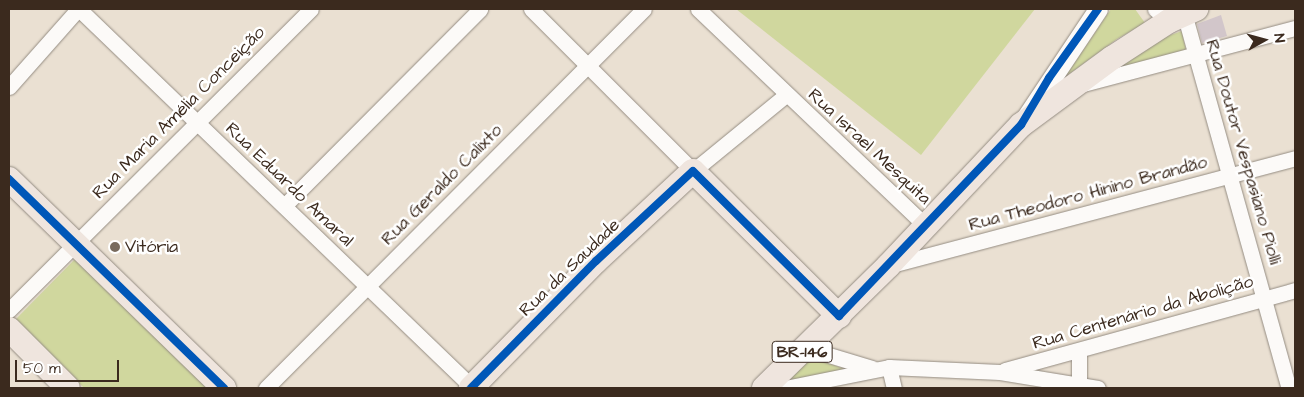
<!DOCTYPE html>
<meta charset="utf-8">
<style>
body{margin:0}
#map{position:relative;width:1304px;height:397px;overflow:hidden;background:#eae0d2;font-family:"Architects Daughter",sans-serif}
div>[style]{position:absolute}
.green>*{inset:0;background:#d0d79e}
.building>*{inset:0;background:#d2c6ca}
.roads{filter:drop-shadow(0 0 1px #948c82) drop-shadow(0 0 1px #948c82)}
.minor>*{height:15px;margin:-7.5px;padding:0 7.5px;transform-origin:7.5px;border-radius:7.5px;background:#fcfaf8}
.tertiary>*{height:19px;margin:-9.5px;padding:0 9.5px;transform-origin:9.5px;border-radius:9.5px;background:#fcfaf8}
.primary>*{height:24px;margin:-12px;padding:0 12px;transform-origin:12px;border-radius:12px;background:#efe5de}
.cycleway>*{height:8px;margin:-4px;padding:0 4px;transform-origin:4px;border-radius:4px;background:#0057b8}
.dots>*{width:14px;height:14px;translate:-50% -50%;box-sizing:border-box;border:2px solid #fff;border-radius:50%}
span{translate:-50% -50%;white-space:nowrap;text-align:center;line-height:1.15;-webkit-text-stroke:5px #fff;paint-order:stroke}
.shield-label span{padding:1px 4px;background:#fff;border:1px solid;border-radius:4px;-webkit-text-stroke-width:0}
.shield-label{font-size:16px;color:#3b2a1e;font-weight:700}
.street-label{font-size:18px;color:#3b2a1e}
.poi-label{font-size:18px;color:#3b2a1e}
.left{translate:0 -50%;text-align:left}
.frame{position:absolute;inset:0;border:10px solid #3b2a1e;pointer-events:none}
.north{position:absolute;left:1239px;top:15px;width:50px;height:50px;-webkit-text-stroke:4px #fff;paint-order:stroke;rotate:83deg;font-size:14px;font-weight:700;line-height:20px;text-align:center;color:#3b2a1e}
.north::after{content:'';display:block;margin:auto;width:18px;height:22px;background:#3b2a1e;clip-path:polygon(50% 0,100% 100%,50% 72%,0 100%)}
.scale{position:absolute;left:15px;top:360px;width:104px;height:22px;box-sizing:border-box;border:2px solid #3b2a1e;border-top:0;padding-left:6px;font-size:15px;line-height:18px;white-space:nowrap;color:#3b2a1e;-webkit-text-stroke:4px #fff;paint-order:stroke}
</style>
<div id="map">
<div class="green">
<i style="clip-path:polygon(736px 9px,1035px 9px,921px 155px)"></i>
<i style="clip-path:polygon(1111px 9px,1135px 9px,1145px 23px,1117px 39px,1065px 77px)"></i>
<i style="clip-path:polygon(1182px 31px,1186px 51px,1101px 76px,1162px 38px)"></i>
<i style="clip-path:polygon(77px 257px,210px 388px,84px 388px,15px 320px)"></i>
<i style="clip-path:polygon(810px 357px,848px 370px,784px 383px)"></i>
</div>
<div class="building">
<i style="clip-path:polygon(1221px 15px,1227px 36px,1202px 43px,1197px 24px)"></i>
</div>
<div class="roads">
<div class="minor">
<i style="left:79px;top:9px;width:547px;rotate:43.89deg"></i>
<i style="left:531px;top:9px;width:229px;rotate:45deg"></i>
<i style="left:693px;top:171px;width:120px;rotate:-39.3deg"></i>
<i style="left:698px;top:9px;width:315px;rotate:43.6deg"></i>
<i style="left:1155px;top:9px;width:18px;rotate:41deg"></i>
<i style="left:1184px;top:13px;width:389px;rotate:74.4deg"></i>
<i style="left:1083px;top:84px;width:219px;rotate:-14.8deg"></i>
<i style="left:9px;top:87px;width:104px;rotate:-48.5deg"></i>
<i style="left:284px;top:206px;width:278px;rotate:-45.1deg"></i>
<i style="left:891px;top:265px;width:418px;rotate:-14.8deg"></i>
<i style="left:9px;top:310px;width:426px;rotate:-44.9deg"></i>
<i style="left:806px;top:348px;width:69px;rotate:16.9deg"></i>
<i style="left:1079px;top:352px;width:33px;rotate:90deg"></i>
<i style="left:889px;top:367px;width:22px;rotate:77deg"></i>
<i style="left:1005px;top:370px;width:301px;rotate:-15.4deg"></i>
<i style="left:266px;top:388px;width:535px;rotate:-45.08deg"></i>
<i style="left:785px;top:388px;width:106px;rotate:-11.4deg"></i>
<i style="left:889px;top:367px;width:111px;rotate:2.6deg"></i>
<i style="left:1000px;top:372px;width:99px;rotate:9.3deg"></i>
</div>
<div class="tertiary">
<i style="left:1024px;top:120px;width:133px;rotate:-56.3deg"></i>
</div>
<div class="primary">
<i style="left:9px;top:179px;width:300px;rotate:44.2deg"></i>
<i style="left:9px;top:329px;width:83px;rotate:45deg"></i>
<i style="left:471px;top:388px;width:178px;rotate:-45.5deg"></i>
<i style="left:596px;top:261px;width:132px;rotate:-42.9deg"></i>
<i style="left:693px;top:171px;width:206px;rotate:44.8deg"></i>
<i style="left:764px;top:388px;width:175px;rotate:-44.5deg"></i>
<i style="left:889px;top:265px;width:192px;rotate:-46.7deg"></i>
<i style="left:1021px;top:125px;width:113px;rotate:-36.4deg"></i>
<i style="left:1112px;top:58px;width:68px;rotate:-33deg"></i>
<i style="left:1169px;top:21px;width:30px;rotate:-24deg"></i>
</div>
</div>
<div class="cycleway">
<i style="left:9px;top:179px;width:300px;rotate:44.2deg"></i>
<i style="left:471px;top:388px;width:178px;rotate:-45.5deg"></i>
<i style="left:596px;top:261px;width:132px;rotate:-42.9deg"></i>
<i style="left:693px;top:171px;width:206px;rotate:44.8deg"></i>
<i style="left:839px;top:316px;width:264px;rotate:-46.4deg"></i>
<i style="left:1021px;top:125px;width:55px;rotate:-59.2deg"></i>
<i style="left:1049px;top:78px;width:85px;rotate:-54.6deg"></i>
</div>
<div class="dots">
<i style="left:115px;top:247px;background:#786a5d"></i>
</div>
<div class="shield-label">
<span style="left:802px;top:352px">BR-146</span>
</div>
<div class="street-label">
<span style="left:179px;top:113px;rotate:-45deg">Rua Maria Amélia Conceição</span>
<span style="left:869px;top:147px;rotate:43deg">Rua Israel Mesquita</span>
<span style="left:1243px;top:152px;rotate:74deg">Rua Doutor Vespasiano Piolli</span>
<span style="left:289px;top:185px;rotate:44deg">Rua Eduardo Amaral</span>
<span style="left:442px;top:185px;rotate:-45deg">Rua Geraldo Calixto</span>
<span style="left:1088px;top:194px;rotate:-15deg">Rua Theodoro Hinino Brandão</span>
<span style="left:570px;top:268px;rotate:-44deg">Rua da Saudade</span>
<span style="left:1143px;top:313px;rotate:-16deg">Rua Centenário da Abolição</span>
</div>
<div class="poi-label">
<span class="left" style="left:125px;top:247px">Vitória</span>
</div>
<div class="frame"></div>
<div class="north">N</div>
<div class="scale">50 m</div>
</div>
